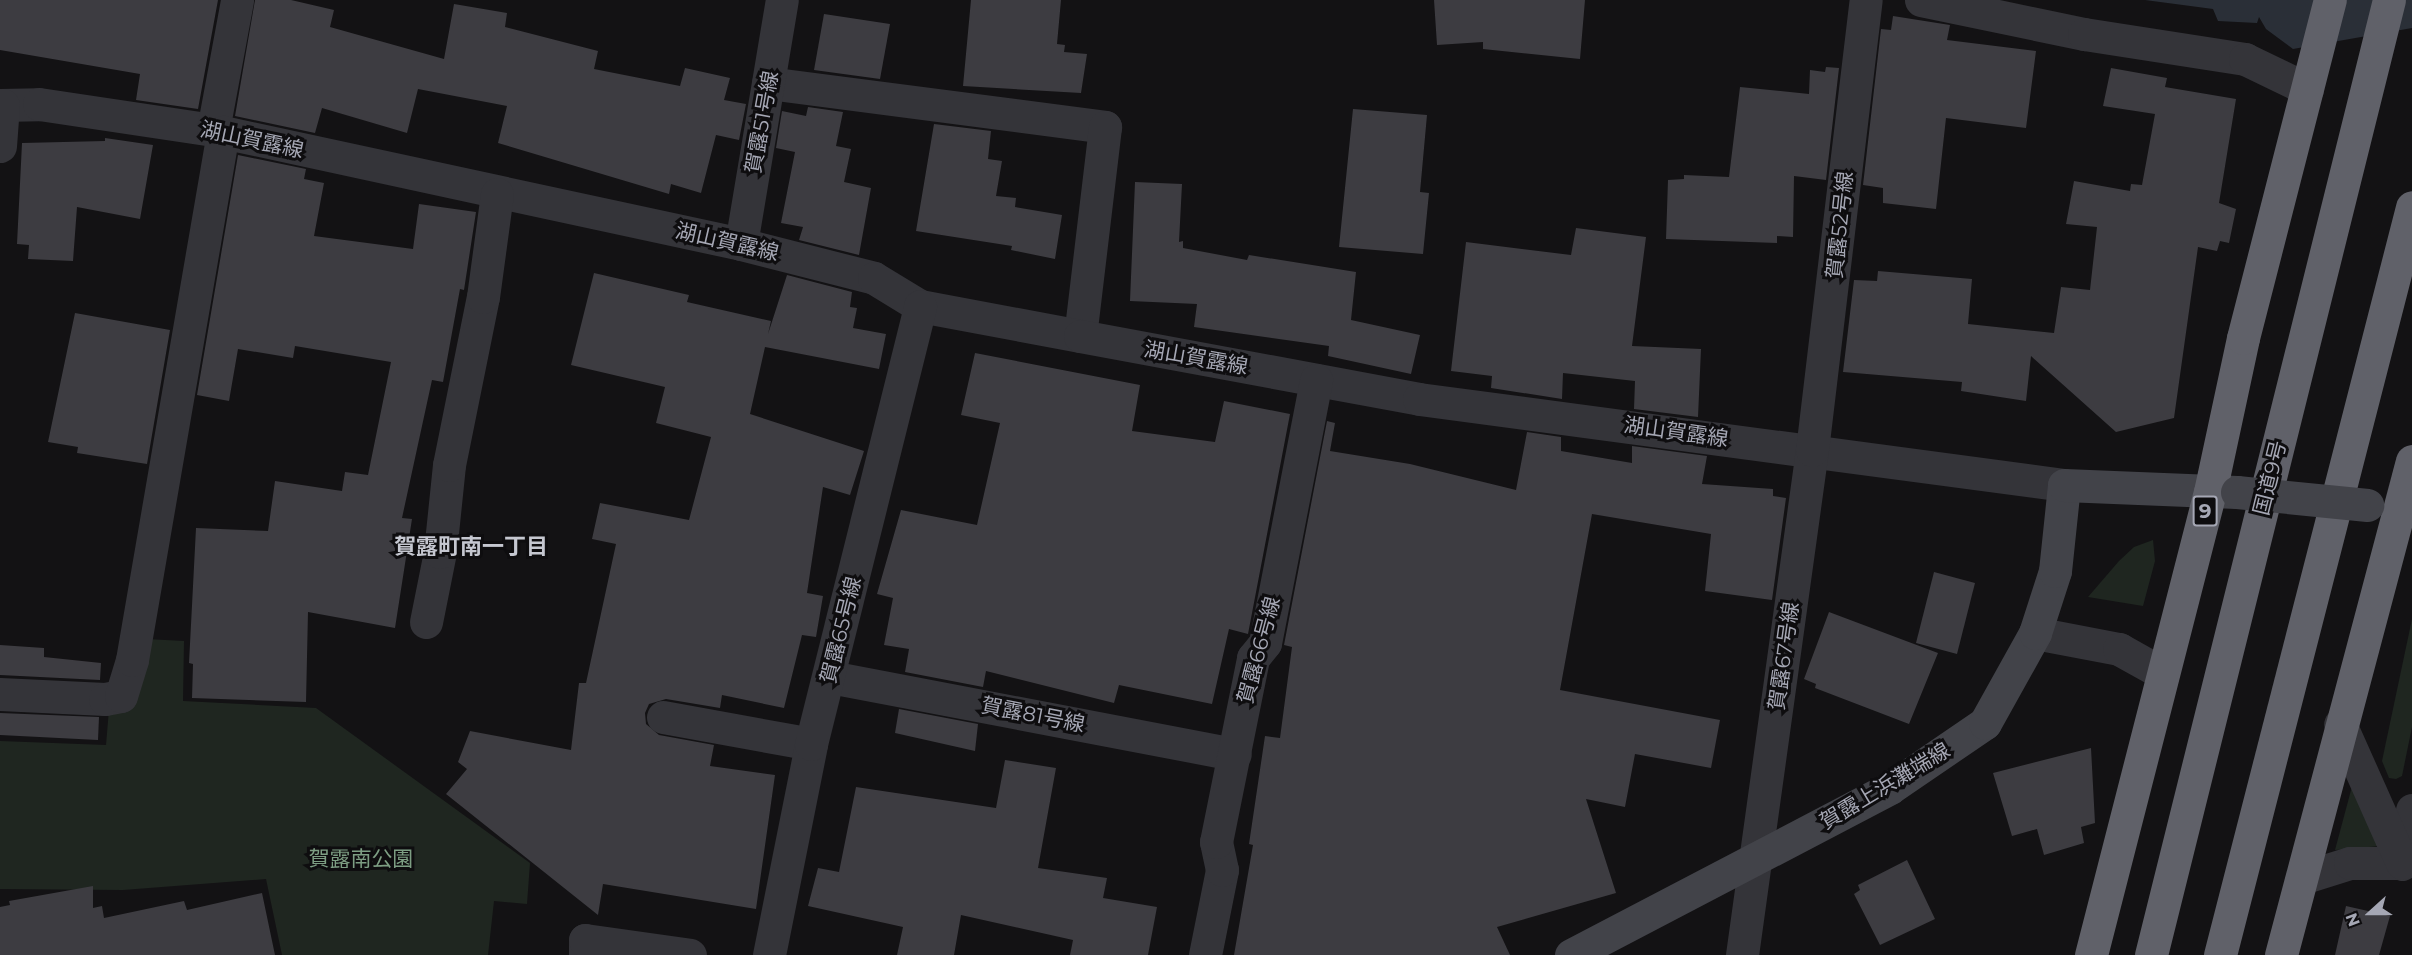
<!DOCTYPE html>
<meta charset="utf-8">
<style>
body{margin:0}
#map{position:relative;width:2412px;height:955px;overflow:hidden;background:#131214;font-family:Montserrat,"Noto Sans JP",sans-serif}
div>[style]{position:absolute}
.green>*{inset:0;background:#1f2620}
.water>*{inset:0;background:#2a2f37}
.building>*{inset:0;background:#3d3c41}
.street>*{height:33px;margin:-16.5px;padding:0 16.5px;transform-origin:16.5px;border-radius:16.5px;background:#343439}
.secondary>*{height:33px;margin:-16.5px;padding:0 16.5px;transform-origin:16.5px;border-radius:16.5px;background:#424349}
.highway>*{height:33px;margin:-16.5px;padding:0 16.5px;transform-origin:16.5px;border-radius:16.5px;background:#606169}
.secondary-bridge>*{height:33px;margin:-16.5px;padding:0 16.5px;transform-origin:16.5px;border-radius:16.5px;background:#424349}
span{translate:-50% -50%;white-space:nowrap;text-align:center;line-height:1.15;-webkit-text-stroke:6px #0e0d0f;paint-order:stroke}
.shield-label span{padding:2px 4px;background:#0e0d0f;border:2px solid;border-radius:4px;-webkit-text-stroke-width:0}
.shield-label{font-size:20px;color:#a5a7b4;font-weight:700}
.street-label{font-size:21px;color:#a5a7b4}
.park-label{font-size:21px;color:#7d9e83}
.neighbourhood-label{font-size:22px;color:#c5c7d0;font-weight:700}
.north{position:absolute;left:2340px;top:883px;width:60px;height:60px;-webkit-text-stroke:4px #0e0d0f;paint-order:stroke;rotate:249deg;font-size:16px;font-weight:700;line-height:24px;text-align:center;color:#a5a7b4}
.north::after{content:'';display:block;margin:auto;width:21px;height:27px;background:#a5a7b4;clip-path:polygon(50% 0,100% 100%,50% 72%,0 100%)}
</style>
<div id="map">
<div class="green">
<i style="clip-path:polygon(2153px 540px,2155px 561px,2143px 606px,2088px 597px,2119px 561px,2134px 547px)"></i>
<i style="clip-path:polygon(2412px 619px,2412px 727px,2402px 776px,2396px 779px,2389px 778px,2382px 761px)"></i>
<i style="clip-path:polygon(146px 639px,184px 641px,183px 701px,316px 708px,530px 863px,527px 904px,494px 901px,488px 955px,282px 955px,266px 879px,123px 890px,0 889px,0 741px,106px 745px,109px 709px)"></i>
<i style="clip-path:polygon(2354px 779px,2381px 846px,2335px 850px)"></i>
</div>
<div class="water">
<i style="clip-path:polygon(2145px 0,2412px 0,2412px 28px,2293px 49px,2266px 29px,2259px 17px,2257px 23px,2218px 21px,2213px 9px)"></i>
</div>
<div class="building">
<i style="clip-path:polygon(0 0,218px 0,198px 109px,136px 100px,140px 74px,0 50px)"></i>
<i style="clip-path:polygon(255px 0,291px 0,334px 10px,330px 27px,444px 59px,454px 4px,507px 13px,505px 27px,598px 51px,594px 69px,680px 86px,685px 68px,730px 78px,724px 100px,746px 104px,739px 140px,716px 135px,701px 193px,671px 184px,669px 194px,498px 143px,507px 106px,418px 89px,407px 133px,322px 108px,315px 133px,235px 116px)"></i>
<i style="clip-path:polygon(971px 0,1061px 0,1057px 44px,1065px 45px,1064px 52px,1087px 54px,1081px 93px,963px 86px)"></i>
<i style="clip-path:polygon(1434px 0,1585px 0,1580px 59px,1483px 49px,1483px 42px,1437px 45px)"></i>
<i style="clip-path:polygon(824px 14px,890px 24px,880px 79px,814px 70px)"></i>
<i style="clip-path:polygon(1893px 16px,1950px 25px,1947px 40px,2036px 51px,2026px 128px,1946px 118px,1936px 209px,1883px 203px,1883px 188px,1863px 185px,1881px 29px,1891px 30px)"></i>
<i style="clip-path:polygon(1826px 67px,1839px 68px,1826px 180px,1794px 176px,1793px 237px,1777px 236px,1777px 243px,1666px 239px,1668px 180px,1684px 179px,1684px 175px,1729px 177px,1740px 87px,1809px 94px,1810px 70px,1825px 72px)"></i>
<i style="clip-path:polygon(2111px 68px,2167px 78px,2165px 87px,2236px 99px,2219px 203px,2236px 209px,2229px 243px,2220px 241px,2217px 251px,2198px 247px,2174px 418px,2116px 432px,2031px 356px,2026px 401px,1961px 391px,1962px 382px,1843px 372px,1854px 280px,1877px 281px,1878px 271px,1972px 279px,1968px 324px,2054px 333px,2061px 287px,2090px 290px,2097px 227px,2066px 224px,2074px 181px,2130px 191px,2131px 184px,2142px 185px,2155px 114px,2103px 106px)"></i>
<i style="clip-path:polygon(808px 107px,843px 112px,836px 146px,851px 149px,844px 182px,871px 188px,859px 255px,799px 240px,803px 227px,781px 223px,795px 152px,776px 148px,782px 111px,806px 116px)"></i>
<i style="clip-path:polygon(1353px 109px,1427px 115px,1420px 192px,1429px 193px,1423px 254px,1339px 247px)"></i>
<i style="clip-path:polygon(934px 124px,991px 131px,988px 159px,1002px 161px,996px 196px,1016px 198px,1015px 207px,1062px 215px,1055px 259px,1011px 250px,1012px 246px,916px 231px)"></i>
<i style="clip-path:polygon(105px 138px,153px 145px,140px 219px,77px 207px,73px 261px,28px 259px,29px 245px,17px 244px,22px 143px,105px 141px)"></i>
<i style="clip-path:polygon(238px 155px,306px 169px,304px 179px,324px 183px,314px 236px,413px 249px,419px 204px,476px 212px,464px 290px,460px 289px,443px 382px,432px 380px,402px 518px,412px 519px,395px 628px,308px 612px,306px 702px,192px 698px,193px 664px,189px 663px,196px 528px,268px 531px,275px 481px,342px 491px,345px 472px,368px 475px,391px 362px,295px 346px,293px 358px,238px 349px,229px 401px,197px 395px)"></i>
<i style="clip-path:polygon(1135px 182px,1182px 184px,1179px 242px,1183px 241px,1183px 248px,1247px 260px,1249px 255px,1356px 272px,1351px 320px,1420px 335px,1411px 374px,1328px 356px,1329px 346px,1194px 327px,1197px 304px,1130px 301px)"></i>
<i style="clip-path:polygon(1576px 228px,1646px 237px,1632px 346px,1701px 349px,1698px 417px,1634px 409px,1635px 381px,1563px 373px,1562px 399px,1491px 388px,1492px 376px,1451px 371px,1466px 242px,1571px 255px)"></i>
<i style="clip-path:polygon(594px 273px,689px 295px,687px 302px,771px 321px,768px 334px,787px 275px,852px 292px,850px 307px,857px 308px,853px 328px,886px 334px,879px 369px,765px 347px,750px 414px,864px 451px,850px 495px,823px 487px,807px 593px,823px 596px,816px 637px,802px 635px,784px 708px,722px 695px,720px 708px,666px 699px,649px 704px,645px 713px,646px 724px,659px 735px,714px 745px,710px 766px,775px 775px,756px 909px,603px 884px,598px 915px,446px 794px,467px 769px,458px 762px,470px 731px,571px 750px,579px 683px,586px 683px,616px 544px,592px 539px,600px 503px,689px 520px,711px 437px,656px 423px,665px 387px,571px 365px)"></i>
<i style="clip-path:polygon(75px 313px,170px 330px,147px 464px,77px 453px,78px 447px,48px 442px)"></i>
<i style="clip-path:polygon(975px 353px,1140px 385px,1132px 431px,1215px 442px,1224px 401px,1290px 414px,1248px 634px,1229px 629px,1212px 704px,1119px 685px,1114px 703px,986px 671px,983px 687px,905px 672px,909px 649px,884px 645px,893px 598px,877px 594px,901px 510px,977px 525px,1000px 423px,961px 415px)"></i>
<i style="clip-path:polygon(1327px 421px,1335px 423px,1330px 451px,1410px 464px,1516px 490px,1527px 432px,1561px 437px,1561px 451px,1632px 463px,1632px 446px,1707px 456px,1702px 484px,1773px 489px,1773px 496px,1786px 498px,1772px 600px,1705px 591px,1711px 534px,1592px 514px,1560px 690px,1720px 720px,1711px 768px,1635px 754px,1625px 807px,1586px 799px,1616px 893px,1497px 927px,1510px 955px,1234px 955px,1253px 845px,1249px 844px,1265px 736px,1280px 738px,1292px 647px,1284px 645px)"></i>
<i style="clip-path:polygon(1934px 572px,1975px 583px,1957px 654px,1916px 643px)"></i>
<i style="clip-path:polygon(1829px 612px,1938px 653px,1909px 724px,1815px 688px,1816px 684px,1804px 679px)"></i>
<i style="clip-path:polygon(0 645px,44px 648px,44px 657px,101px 663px,100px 680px,0 675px)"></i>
<i style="clip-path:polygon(899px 709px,978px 724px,975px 751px,895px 733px)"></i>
<i style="clip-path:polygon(0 713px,99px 717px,98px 740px,0 735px)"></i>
<i style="clip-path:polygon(2091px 748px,2095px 823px,2081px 827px,2084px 843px,2044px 855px,2037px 829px,2012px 836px,1993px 773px)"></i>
<i style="clip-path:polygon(1005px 760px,1056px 768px,1038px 868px,1107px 878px,1103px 898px,1157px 907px,1148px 955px,1070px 955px,1073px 940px,961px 915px,954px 955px,897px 955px,903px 927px,808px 906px,818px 868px,839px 872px,856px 787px,996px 808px)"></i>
<i style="clip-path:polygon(1907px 860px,1935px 919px,1880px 945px,1854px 894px,1860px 890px,1858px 885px)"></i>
<i style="clip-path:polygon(93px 886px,93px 908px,102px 906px,104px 918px,184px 901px,187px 910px,262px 893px,275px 955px,0 955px,0 907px,10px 905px,9px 901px)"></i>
<i style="clip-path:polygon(2346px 906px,2390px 916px,2379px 955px,2335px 955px)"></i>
</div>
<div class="street">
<i style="left:1921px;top:0;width:167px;rotate:11.8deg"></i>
<i style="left:2084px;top:34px;width:163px;rotate:8.8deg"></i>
<i style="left:2245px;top:59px;width:69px;rotate:25.8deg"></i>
<i style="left:768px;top:83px;width:340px;rotate:7.4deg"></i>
<i style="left:1105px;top:127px;width:210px;rotate:96.8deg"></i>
<i style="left:0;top:105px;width:39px;rotate:-1deg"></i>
<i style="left:39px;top:104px;width:176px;rotate:8.5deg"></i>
<i style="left:213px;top:130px;width:540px;rotate:12.18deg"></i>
<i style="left:741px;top:244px;width:137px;rotate:14.3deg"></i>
<i style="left:874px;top:278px;width:54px;rotate:31.3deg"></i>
<i style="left:920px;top:306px;width:163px;rotate:10.6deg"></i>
<i style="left:1080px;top:336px;width:345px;rotate:10.5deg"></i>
<i style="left:1419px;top:399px;width:651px;rotate:7.59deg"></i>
<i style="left:213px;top:130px;width:132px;rotate:-79.5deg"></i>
<i style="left:0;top:146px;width:41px;rotate:-85.8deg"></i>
<i style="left:741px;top:244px;width:247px;rotate:-80.5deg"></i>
<i style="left:426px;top:622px;width:71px;rotate:-78.7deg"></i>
<i style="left:440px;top:552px;width:87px;rotate:-84.1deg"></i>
<i style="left:449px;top:465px;width:171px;rotate:-78.6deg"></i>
<i style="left:483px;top:297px;width:104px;rotate:-82.3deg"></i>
<i style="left:2035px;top:633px;width:86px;rotate:10.8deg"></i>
<i style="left:2119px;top:649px;width:49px;rotate:29.2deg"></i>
<i style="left:830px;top:677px;width:412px;rotate:10.8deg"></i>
<i style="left:0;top:694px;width:105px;rotate:2.7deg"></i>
<i style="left:105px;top:699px;width:16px;rotate:-11deg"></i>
<i style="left:121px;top:696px;width:38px;rotate:-73deg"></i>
<i style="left:132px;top:660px;width:536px;rotate:-80.22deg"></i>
<i style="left:663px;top:717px;width:150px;rotate:10.3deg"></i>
<i style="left:2402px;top:864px;width:55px;rotate:-79.5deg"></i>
<i style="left:2302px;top:878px;width:50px;rotate:-17.4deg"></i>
<i style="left:2350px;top:863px;width:52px"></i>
<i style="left:2402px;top:863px;width:152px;rotate:-114deg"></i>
<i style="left:585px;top:955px;width:15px;rotate:-90deg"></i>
<i style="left:585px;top:940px;width:106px;rotate:8.1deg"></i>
<i style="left:769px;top:955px;width:215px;rotate:-78.7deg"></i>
<i style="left:811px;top:744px;width:451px;rotate:-76deg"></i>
<i style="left:1205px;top:955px;width:87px;rotate:-78.7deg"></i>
<i style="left:1222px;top:870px;width:29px;rotate:-102deg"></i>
<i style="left:1216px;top:842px;width:188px;rotate:-78.6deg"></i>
<i style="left:1253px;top:658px;width:19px;rotate:-51deg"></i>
<i style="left:1265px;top:643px;width:268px;rotate:-79deg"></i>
<i style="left:1742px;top:955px;width:510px;rotate:-82.11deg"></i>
<i style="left:1812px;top:450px;width:453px;rotate:-83.2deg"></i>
</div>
<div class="secondary">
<i style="left:1571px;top:955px;width:360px;rotate:-27.6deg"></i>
<i style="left:1890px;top:788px;width:115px;rotate:-34.4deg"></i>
<i style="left:1985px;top:723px;width:103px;rotate:-60.9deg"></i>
<i style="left:2035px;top:633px;width:65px;rotate:-72.1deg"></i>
<i style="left:2055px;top:571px;width:86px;rotate:-84deg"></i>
<i style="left:2064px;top:485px;width:173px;rotate:2.3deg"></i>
</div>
<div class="highway">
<i style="left:2091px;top:955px;width:478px;rotate:-75.6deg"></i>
<i style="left:2210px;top:492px;width:157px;rotate:-77.9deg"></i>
<i style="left:2243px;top:338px;width:349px;rotate:-75.6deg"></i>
<i style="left:2151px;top:955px;width:984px;rotate:-76.01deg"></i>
<i style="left:2220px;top:955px;width:772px;rotate:-75.6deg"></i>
<i style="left:2281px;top:955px;width:511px;rotate:-75.15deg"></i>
</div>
<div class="secondary-bridge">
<i style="left:2237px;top:492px;width:131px;rotate:5.7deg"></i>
</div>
<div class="shield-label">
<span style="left:2205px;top:511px">9</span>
</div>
<div class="street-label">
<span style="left:762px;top:122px;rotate:-80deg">賀露51号線</span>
<span style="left:252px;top:140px;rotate:12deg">湖山賀露線</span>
<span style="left:1840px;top:225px;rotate:-84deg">賀露52号線</span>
<span style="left:727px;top:242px;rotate:13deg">湖山賀露線</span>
<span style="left:1196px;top:358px;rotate:10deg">湖山賀露線</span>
<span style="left:1676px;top:432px;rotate:8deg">湖山賀露線</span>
<span style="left:2270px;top:478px;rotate:-76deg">国道9号</span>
<span style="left:841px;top:630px;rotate:-76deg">賀露65号線</span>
<span style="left:1259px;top:650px;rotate:-75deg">賀露66号線</span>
<span style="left:1784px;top:656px;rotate:-82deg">賀露67号線</span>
<span style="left:1033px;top:715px;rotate:11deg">賀露81号線</span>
<span style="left:1885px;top:786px;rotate:-31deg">賀露上浜灘端線</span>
</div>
<div class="park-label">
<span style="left:361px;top:859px">賀露南公園</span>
</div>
<div class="neighbourhood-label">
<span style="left:471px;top:547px">賀露町南一丁目</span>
</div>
<div class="north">N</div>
</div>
